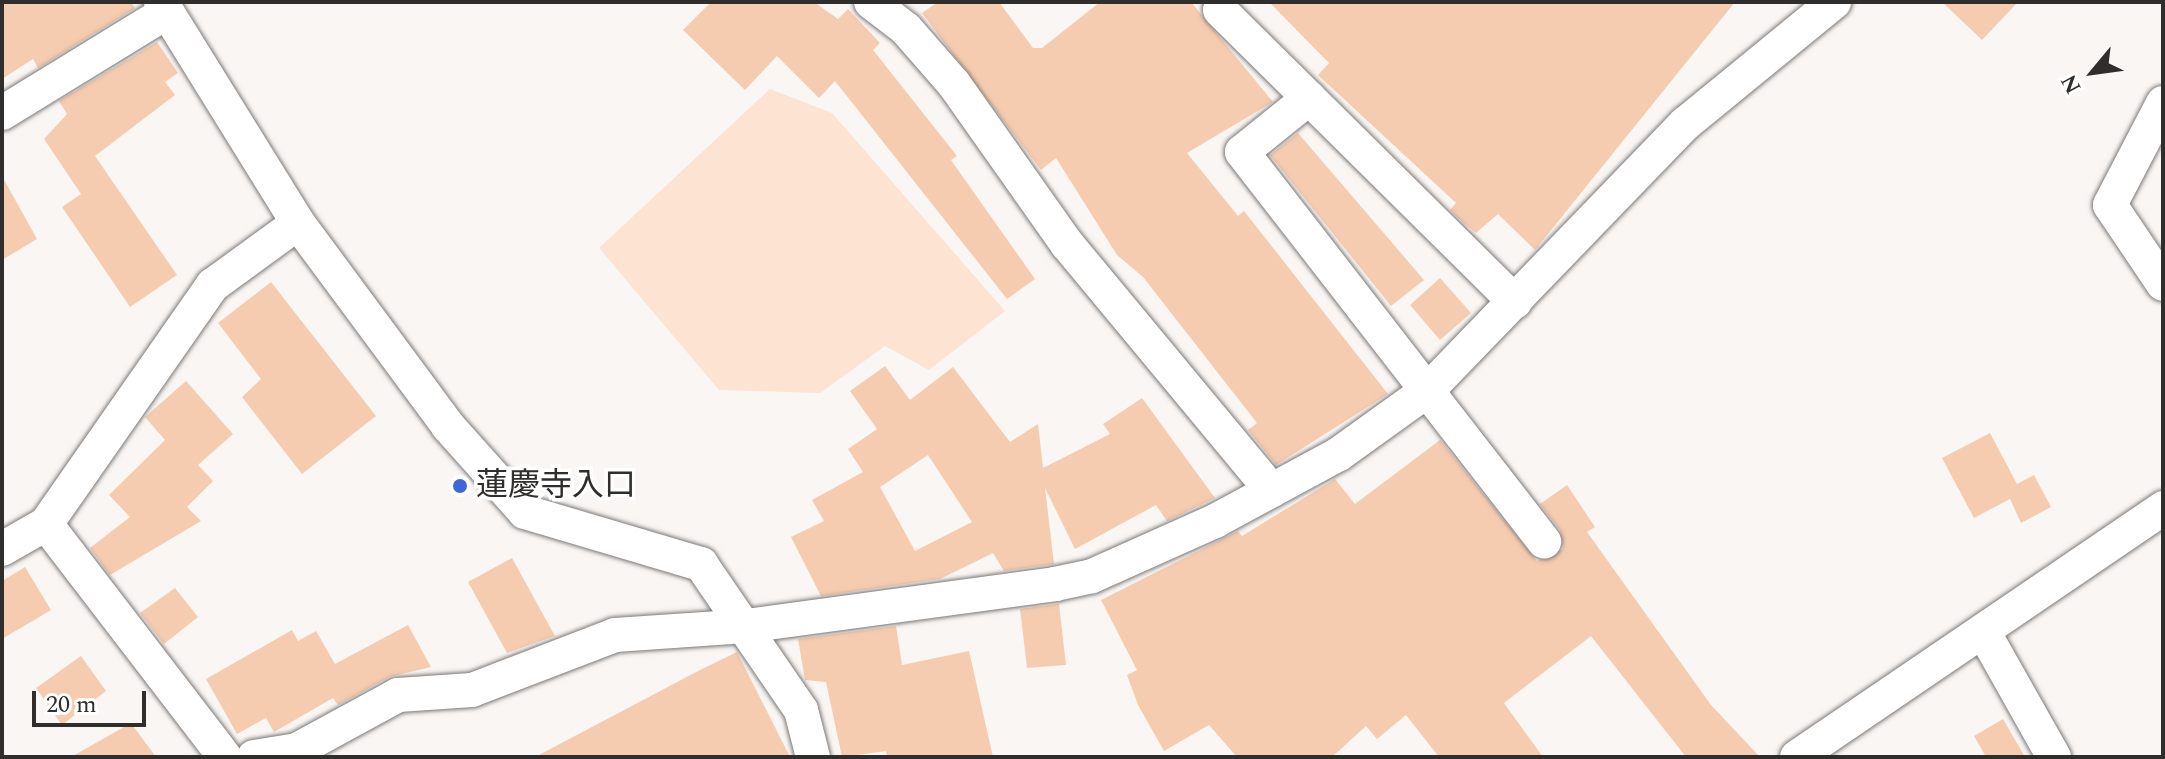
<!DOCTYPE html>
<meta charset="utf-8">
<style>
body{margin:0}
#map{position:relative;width:2165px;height:759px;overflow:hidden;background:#f9f6f4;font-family:Spectral,"Noto Sans JP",serif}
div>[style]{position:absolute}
.green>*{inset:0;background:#fde3d2}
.building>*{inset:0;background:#f6ccb0}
.roads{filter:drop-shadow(0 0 2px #7c7977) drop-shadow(0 0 2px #7c7977)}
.street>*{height:34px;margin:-17px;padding:0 17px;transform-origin:17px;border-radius:17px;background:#fff}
.dots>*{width:22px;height:22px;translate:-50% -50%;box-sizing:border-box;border:4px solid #fff;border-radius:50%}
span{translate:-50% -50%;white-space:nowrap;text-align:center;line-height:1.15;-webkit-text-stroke:7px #fff;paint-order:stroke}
.poi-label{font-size:32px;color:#2f2e2d}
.left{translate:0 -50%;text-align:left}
.frame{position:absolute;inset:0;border:4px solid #2f2e2d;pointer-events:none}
.north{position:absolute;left:2053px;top:32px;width:80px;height:80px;-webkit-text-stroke:6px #fff;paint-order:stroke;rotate:241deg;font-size:22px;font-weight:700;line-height:32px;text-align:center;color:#2f2e2d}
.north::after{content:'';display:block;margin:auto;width:28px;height:36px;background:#2f2e2d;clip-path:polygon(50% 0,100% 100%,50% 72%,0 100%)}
.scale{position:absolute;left:32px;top:691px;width:114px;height:36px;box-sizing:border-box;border:4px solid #2f2e2d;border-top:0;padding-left:10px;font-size:24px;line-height:28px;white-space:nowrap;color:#2f2e2d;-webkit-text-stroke:6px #fff;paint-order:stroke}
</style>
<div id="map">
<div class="green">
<i style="clip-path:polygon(770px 89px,832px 113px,1005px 311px,929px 370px,885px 346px,820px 393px,719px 390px,599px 248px)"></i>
</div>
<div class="building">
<i style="clip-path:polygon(2px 2px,131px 2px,135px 8px,38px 68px,33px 59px,2px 79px)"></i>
<i style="clip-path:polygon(711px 2px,814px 2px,838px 19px,848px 9px,880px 43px,873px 50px,957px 156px,951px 160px,1035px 279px,1007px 299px,835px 81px,819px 98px,777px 56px,745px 90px,683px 30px)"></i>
<i style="clip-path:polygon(938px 2px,999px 2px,1033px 48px,1042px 48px,1100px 2px,1191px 2px,1273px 102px,1187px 153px,1238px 216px,1244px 211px,1388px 394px,1276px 465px,1248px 430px,1257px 423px,1143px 277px,1117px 255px,1056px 158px,1041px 170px,940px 37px,922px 13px)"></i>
<i style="clip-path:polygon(1269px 2px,1735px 2px,1535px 250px,1498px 214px,1476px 233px,1458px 218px,1450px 210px,1456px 203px,1318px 75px,1329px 63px)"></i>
<i style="clip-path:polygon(1942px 2px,2018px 2px,1982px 40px)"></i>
<i style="clip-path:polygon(157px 42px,178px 73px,165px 82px,175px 95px,95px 156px,177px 275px,130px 307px,62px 207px,81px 194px,44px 139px,67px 114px,59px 101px)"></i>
<i style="clip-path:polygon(1298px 133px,1424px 280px,1391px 306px,1270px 155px)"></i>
<i style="clip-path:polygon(2px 176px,37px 239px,2px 260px)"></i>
<i style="clip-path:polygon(1440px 278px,1471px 313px,1440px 340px,1410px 305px)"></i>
<i style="clip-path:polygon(271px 282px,376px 416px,302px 474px,242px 397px,261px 379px,218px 323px)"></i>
<i style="clip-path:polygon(evenodd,885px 366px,910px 400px,953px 367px,1010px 442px,1038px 424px,1043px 468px,1110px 434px,1103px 424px,1142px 398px,1215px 498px,1167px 521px,1156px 505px,1075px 549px,1045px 488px,1054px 564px,1004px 571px,993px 553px,940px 579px,821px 596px,791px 537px,824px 521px,812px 500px,863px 472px,848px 449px,877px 429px,850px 391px,885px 366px,928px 455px,972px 522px,915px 551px,880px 487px,928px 455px)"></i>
<i style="clip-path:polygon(186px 381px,233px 434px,198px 465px,213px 481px,187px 507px,201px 521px,110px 575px,90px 548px,130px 517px,109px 495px,165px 440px,145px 417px)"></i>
<i style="clip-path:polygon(1990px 433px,2017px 484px,2034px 475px,2051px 507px,2021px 523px,2010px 499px,1974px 518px,1942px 458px)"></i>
<i style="clip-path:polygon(1440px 440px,1537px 561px,1563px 549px,1560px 530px,1540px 504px,1567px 485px,1595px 527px,1587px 532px,1711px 705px,1760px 757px,1686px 757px,1591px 636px,1504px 703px,1543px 757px,1439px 757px,1406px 715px,1377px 739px,1366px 726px,1332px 757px,1237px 757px,1209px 725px,1164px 751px,1138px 705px,1127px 675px,1137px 670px,1101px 600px,1238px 531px,1242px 536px,1335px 479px,1355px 504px)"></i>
<i style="clip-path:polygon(512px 558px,555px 636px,507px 653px,468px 582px)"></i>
<i style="clip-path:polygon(25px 567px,51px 610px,2px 639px,2px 581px)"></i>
<i style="clip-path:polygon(175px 588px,198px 617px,164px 644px,140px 613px)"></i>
<i style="clip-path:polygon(1059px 604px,1066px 665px,1027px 668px,1020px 609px)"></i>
<i style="clip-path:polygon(408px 625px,431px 667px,389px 677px,338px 705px,333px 698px,274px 732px,266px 718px,237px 734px,206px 679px,292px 630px,298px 641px,316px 631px,335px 664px)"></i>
<i style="clip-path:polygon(896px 626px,902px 665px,969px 651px,993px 757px,887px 757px,886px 751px,842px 757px,826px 682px,805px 680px,798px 639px)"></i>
<i style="clip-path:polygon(737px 652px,790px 757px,535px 757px,700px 670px)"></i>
<i style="clip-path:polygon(81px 656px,106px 691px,62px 725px,36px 688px)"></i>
<i style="clip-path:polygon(2003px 719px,2025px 757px,1986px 757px,1974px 736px)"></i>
<i style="clip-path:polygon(131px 723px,156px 757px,71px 757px)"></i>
</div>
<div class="roads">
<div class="street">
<i style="left:161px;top:2px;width:260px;rotate:58.2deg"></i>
<i style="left:298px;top:223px;width:252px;rotate:53.5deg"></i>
<i style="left:448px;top:426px;width:115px;rotate:48.2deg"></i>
<i style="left:525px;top:512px;width:184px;rotate:16.5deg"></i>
<i style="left:701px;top:564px;width:177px;rotate:55.6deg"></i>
<i style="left:801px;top:710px;width:49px;rotate:75.7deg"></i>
<i style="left:871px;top:2px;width:44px;rotate:37.6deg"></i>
<i style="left:906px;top:29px;width:73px;rotate:48.9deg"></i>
<i style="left:954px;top:84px;width:196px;rotate:54.8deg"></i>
<i style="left:1067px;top:244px;width:320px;rotate:50.3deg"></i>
<i style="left:1220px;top:10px;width:415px;rotate:44.7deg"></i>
<i style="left:1309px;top:98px;width:86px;rotate:141.1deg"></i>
<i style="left:1242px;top:152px;width:493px;rotate:52.2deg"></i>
<i style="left:2163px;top:103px;width:115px;rotate:117.5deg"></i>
<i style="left:2110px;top:205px;width:95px;rotate:56.1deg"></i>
<i style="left:2px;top:113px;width:193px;rotate:-31.5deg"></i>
<i style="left:46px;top:524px;width:294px;rotate:52.5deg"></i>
<i style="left:2px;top:549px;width:51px;rotate:-29.6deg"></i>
<i style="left:46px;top:524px;width:292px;rotate:-55.1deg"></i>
<i style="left:213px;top:285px;width:105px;rotate:-36.1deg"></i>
<i style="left:1983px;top:631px;width:145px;rotate:60.6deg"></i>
<i style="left:254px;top:757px;width:44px;rotate:-9.2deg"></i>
<i style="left:297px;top:750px;width:115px;rotate:-28.6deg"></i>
<i style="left:398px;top:695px;width:74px;rotate:-3.9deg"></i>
<i style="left:472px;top:690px;width:153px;rotate:-21deg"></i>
<i style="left:615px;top:635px;width:131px;rotate:-3.9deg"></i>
<i style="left:746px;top:626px;width:312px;rotate:-7.7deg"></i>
<i style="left:1055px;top:584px;width:38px;rotate:-12deg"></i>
<i style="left:1092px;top:576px;width:135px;rotate:-24.1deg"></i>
<i style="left:1215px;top:521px;width:141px;rotate:-28.4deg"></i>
<i style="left:1339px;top:454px;width:110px;rotate:-35.7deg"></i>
<i style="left:1428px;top:390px;width:370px;rotate:-46deg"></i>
<i style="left:1685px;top:124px;width:193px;rotate:-39.3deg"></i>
<i style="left:1797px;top:757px;width:443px;rotate:-34.2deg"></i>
</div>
</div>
<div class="dots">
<i style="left:460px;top:486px;background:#3f67d9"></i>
</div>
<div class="poi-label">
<span class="left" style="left:476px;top:486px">蓮慶寺入口</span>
</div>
<div class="frame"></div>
<div class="north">N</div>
<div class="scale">20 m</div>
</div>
